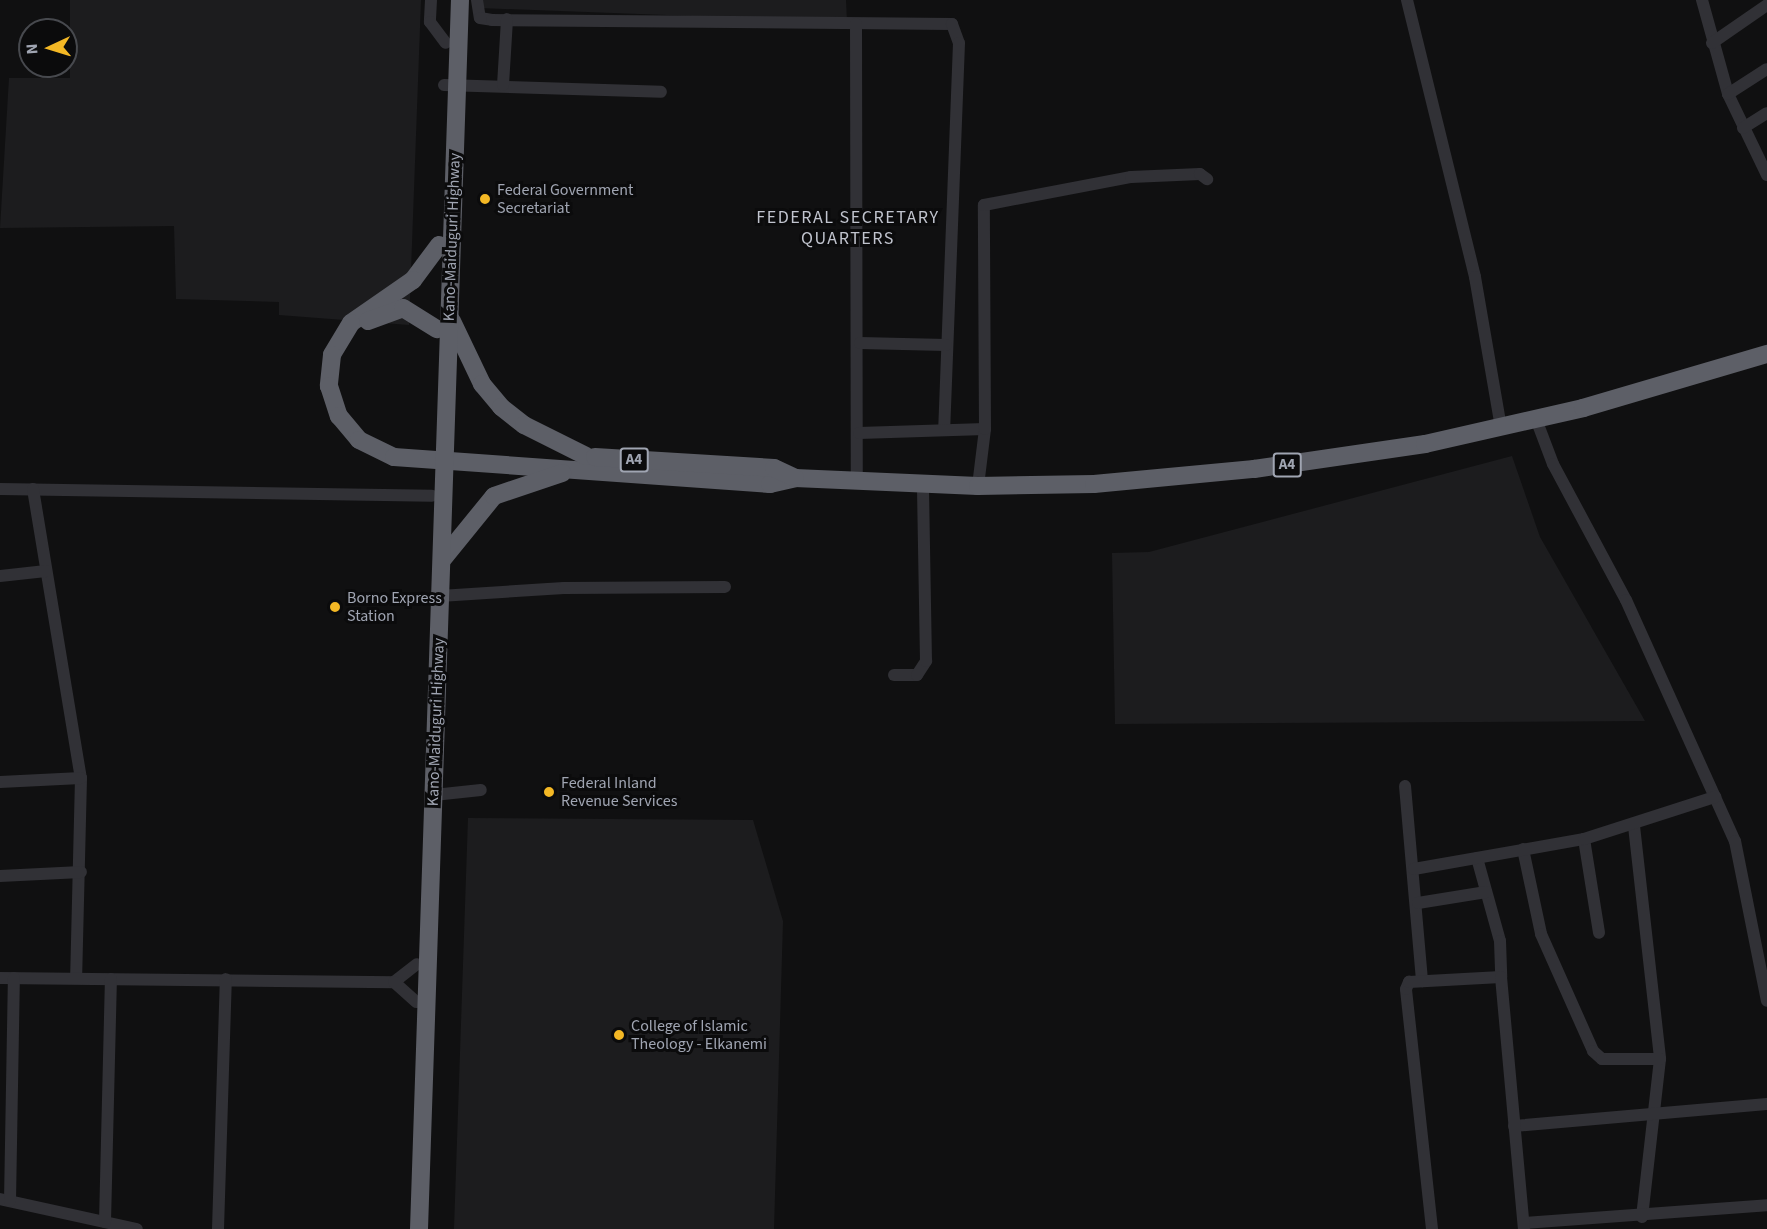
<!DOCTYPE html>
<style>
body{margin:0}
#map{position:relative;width:1767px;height:1229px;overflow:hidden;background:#101011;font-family:"Source Sans 3",sans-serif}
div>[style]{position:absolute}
.built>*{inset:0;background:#1c1c1e}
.minor>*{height:12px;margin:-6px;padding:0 6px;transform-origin:6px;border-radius:6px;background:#313136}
.highway>*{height:18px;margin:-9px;padding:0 9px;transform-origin:9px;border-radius:9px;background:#5d5f67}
.dots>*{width:16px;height:16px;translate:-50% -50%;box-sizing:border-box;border:3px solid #0b0b0c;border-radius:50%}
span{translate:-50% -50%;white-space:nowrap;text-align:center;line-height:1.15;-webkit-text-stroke:6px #0b0b0c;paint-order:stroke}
.shield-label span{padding:2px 4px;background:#0b0b0c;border:2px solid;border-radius:4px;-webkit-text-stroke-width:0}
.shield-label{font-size:15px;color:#a0a5b2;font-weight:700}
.poi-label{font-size:16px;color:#a0a5b2}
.left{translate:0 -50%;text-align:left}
.street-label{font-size:16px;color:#a0a5b2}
.neighbourhood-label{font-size:18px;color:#c1c4ce;letter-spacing:1.5px}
.north{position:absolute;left:18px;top:18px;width:60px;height:60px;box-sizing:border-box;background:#0b0b0c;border:2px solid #47494e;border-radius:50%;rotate:266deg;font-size:16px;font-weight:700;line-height:24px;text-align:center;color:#a0a5b2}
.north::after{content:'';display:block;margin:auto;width:21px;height:27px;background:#f4b825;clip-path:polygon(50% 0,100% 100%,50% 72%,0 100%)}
</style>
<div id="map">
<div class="built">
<i style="clip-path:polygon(70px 0,421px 0,409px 325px,279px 315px,279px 302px,176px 299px,174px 226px,0 228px,9px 78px,70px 78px)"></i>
<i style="clip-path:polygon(481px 0,846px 0,847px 22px,480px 8px)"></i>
<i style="clip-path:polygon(1512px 456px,1540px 537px,1645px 721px,1115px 724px,1112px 553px,1149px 552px)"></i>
<i style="clip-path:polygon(468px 818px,753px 820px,783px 921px,774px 1229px,454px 1229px)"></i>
</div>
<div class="minor">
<i style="left:431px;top:0;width:22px;rotate:93deg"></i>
<i style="left:430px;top:22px;width:26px;rotate:53deg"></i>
<i style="left:477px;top:0;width:18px;rotate:81deg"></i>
<i style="left:480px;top:18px;width:12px;rotate:9deg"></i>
<i style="left:492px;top:20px;width:460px;rotate:0.5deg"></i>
<i style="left:952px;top:24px;width:20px;rotate:70deg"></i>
<i style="left:959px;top:43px;width:384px;rotate:92.2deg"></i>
<i style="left:1407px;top:0;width:285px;rotate:76.2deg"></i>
<i style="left:1475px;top:277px;width:153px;rotate:80.2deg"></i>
<i style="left:1702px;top:0;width:98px;rotate:74.5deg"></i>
<i style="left:1728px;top:94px;width:90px;rotate:64.3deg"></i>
<i style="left:856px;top:24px;width:458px;rotate:89.9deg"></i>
<i style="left:1712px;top:43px;width:67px;rotate:-34.6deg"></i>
<i style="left:444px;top:85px;width:217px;rotate:1.8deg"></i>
<i style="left:503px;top:85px;width:66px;rotate:-86.5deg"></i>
<i style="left:1728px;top:94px;width:46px;rotate:-32.7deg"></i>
<i style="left:1743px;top:128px;width:28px;rotate:-32deg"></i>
<i style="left:860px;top:343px;width:86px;rotate:1.3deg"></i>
<i style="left:1536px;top:419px;width:48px;rotate:69.3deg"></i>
<i style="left:1553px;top:464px;width:154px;rotate:61.8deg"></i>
<i style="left:1626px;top:600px;width:265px;rotate:65.7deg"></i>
<i style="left:1735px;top:841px;width:163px;rotate:78.7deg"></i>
<i style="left:859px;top:433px;width:126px;rotate:-1.8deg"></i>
<i style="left:978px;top:486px;width:57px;rotate:-83deg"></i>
<i style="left:985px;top:429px;width:224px;rotate:-90.3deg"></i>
<i style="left:984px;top:205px;width:150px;rotate:-10.8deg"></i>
<i style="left:1131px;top:177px;width:69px;rotate:-2.5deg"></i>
<i style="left:1200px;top:174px;width:9px;rotate:36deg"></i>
<i style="left:0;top:489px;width:432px;rotate:0.9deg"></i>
<i style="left:33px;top:489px;width:293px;rotate:80.6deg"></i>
<i style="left:81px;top:778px;width:200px;rotate:91.4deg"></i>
<i style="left:0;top:576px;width:46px;rotate:-6.2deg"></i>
<i style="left:440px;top:596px;width:124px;rotate:-3.7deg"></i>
<i style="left:564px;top:588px;width:161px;rotate:-0.4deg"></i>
<i style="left:894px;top:675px;width:23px"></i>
<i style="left:917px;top:675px;width:17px;rotate:-57deg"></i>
<i style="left:926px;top:661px;width:177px;rotate:-91deg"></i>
<i style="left:0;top:782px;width:81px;rotate:-2.8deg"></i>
<i style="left:1405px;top:786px;width:196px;rotate:85deg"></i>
<i style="left:434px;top:795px;width:47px;rotate:-6.1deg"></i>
<i style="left:1634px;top:826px;width:234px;rotate:83.6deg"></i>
<i style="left:1660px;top:1059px;width:159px;rotate:96.5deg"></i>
<i style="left:1584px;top:839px;width:95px;rotate:80.9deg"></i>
<i style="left:1523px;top:849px;width:87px;rotate:78deg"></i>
<i style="left:1541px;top:934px;width:128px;rotate:66deg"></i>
<i style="left:1593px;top:1051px;width:12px;rotate:42deg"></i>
<i style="left:1602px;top:1059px;width:58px"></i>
<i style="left:1477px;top:858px;width:86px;rotate:74.5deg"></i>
<i style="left:1500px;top:941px;width:36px;rotate:88deg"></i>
<i style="left:1414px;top:869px;width:173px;rotate:-10deg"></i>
<i style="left:1584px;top:839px;width:138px;rotate:-17.8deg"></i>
<i style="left:0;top:876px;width:81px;rotate:-2.8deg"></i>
<i style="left:1418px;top:903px;width:69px;rotate:-9.2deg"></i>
<i style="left:0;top:978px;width:394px;rotate:0.6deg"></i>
<i style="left:394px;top:982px;width:29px;rotate:-38deg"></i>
<i style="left:394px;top:982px;width:30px;rotate:42deg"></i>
<i style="left:1514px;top:1126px;width:254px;rotate:-5deg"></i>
<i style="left:0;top:1199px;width:140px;rotate:12.4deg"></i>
<i style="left:10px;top:1201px;width:223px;rotate:-89deg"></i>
<i style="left:105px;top:1222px;width:243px;rotate:-88.6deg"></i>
<i style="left:1524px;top:1223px;width:244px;rotate:-4.2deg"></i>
<i style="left:218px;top:1229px;width:250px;rotate:-88.2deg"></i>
<i style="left:1432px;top:1229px;width:241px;rotate:-96.2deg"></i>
<i style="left:1406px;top:989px;width:8px;rotate:-67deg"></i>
<i style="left:1409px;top:982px;width:92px;rotate:-3.1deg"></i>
<i style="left:1501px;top:977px;width:253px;rotate:84.8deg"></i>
</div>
<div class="highway">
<i style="left:439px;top:245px;width:44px;rotate:126.6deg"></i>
<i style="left:413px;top:280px;width:75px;rotate:145.3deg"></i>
<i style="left:351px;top:323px;width:37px;rotate:121deg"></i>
<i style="left:332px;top:355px;width:31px;rotate:96deg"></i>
<i style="left:329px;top:386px;width:32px;rotate:72deg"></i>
<i style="left:339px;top:416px;width:31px;rotate:50deg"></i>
<i style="left:359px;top:440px;width:39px;rotate:26deg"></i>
<i style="left:394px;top:457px;width:377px;rotate:4.1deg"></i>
<i style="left:770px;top:484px;width:26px;rotate:-13deg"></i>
<i style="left:795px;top:478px;width:183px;rotate:2.5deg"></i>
<i style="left:978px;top:486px;width:116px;rotate:-1deg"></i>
<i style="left:1094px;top:484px;width:161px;rotate:-5.4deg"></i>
<i style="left:1254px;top:469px;width:173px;rotate:-8.3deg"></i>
<i style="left:1425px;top:444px;width:162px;rotate:-12.8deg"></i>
<i style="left:1583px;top:408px;width:192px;rotate:-16.4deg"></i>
<i style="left:368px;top:321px;width:37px;rotate:-20deg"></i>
<i style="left:403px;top:308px;width:40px;rotate:32deg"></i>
<i style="left:452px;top:321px;width:70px;rotate:64.5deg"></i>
<i style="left:482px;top:384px;width:30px;rotate:50deg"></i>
<i style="left:501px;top:407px;width:29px;rotate:38deg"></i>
<i style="left:524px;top:425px;width:69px;rotate:26.6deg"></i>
<i style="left:595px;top:457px;width:179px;rotate:3.5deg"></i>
<i style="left:774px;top:468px;width:23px;rotate:25deg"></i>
<i style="left:442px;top:560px;width:82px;rotate:-50.9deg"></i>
<i style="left:494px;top:496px;width:72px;rotate:-18.7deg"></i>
<i style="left:419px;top:1229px;width:1230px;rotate:-88.09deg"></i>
</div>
<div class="dots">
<i style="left:485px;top:199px;background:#f4b825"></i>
<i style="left:335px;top:607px;background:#f4b825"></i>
<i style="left:549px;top:792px;background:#f4b825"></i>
<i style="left:619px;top:1035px;background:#f4b825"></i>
</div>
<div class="shield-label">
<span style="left:634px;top:460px">A4</span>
<span style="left:1287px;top:465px">A4</span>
</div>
<div class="poi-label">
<span class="left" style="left:497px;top:199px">Federal Government<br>Secretariat</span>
<span class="left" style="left:347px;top:607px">Borno Express<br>Station</span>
<span class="left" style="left:561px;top:792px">Federal Inland<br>Revenue Services</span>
<span class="left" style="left:631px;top:1035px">College of Islamic<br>Theology - Elkanemi</span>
</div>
<div class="street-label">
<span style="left:452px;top:237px;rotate:-88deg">Kano-Maiduguri Highway</span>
<span style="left:436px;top:722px;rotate:-88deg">Kano-Maiduguri Highway</span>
</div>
<div class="neighbourhood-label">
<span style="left:848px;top:229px">FEDERAL SECRETARY<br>QUARTERS</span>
</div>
<div class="north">N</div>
</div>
